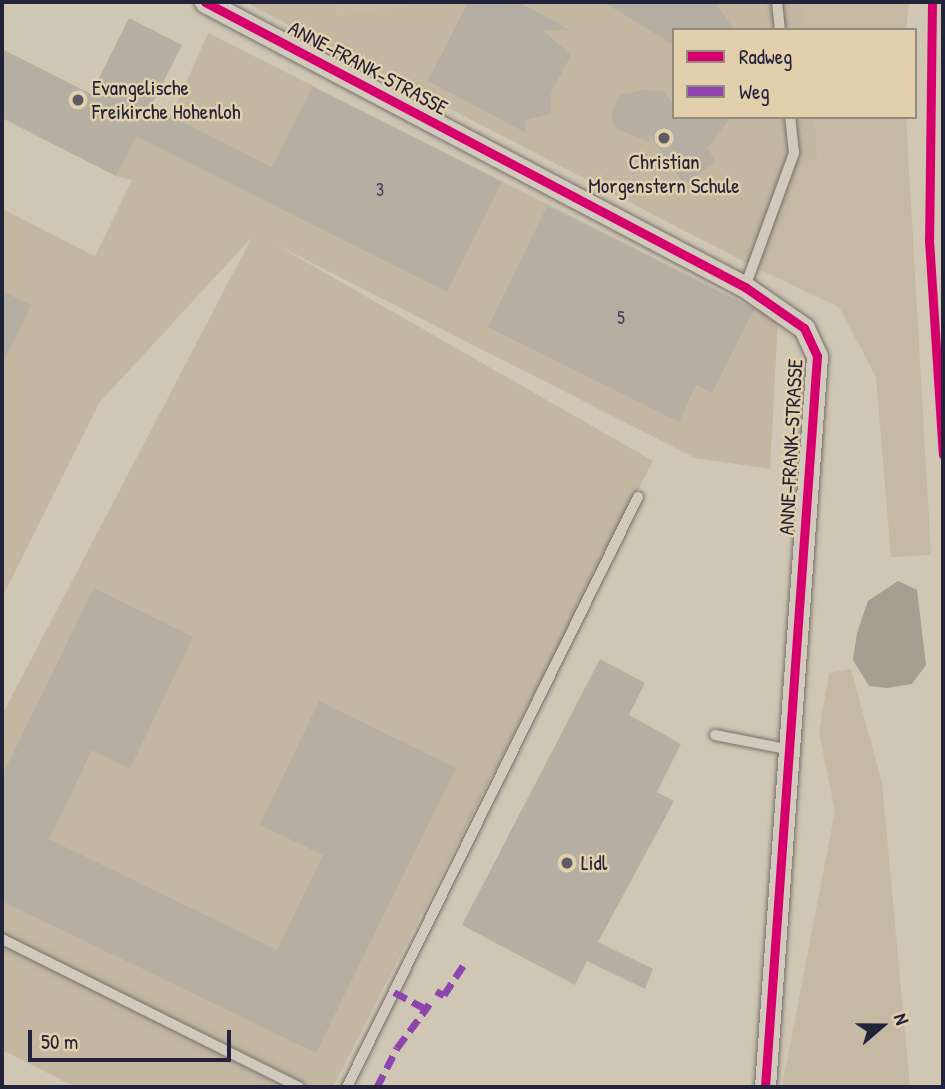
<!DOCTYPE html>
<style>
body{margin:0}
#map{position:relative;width:945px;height:1089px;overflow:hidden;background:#cfc6b3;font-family:"Patrick Hand",sans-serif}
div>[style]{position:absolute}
.built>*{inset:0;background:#c3b7a2}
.green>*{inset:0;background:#c5b9a3}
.water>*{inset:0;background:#a79d90}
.building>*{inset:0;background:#b5afa3}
.roads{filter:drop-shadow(0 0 2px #74706d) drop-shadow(0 0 2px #74706d)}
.lane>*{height:10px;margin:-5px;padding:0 5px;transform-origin:5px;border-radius:5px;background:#d1c9bc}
.street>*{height:21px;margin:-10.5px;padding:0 10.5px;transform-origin:10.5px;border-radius:10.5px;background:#d1c9bc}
.quiet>*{height:7px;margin-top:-3.5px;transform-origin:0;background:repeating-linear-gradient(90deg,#8e44ad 0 14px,transparent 0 21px)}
.cycleway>*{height:9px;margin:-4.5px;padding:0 4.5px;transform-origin:4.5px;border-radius:4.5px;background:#d6006c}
.dots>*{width:19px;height:19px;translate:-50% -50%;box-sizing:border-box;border:4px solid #e2d0ad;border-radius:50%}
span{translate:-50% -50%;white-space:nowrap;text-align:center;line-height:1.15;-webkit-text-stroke:5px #e2d0ad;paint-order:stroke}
.number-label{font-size:18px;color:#474555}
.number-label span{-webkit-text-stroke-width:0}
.street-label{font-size:21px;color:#22223b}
.poi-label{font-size:21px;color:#22223b}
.left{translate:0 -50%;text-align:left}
.frame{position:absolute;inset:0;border:4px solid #22223b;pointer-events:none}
.legend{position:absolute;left:672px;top:28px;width:245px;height:91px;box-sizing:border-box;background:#e2d0ad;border:2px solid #958a7f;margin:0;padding:9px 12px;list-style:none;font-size:21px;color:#22223b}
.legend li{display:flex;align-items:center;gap:14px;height:35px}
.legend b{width:35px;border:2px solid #958a7f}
.north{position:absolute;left:847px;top:991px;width:70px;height:70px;-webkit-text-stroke:5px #e2d0ad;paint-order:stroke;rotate:70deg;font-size:19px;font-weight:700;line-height:28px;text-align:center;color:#22223b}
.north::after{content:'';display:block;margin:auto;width:24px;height:32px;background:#22223b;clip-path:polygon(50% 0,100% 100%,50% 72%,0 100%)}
.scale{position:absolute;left:28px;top:1030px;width:203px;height:32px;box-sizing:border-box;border:4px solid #22223b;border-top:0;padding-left:9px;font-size:21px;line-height:24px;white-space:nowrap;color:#22223b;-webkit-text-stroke:5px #e2d0ad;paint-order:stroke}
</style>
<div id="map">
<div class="built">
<i style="clip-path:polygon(245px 2px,803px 2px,806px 30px,674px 30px,674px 117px,815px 117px,819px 160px,804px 162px,756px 268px)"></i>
<i style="clip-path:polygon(208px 33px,778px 320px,770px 469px,695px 458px,273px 243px,653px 461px,333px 1087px,75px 1087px,2px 1050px,2px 715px,252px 237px,99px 403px,2px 598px,2px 209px,95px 256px,132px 180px,116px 176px,136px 135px,151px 106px,172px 115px)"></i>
</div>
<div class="green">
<i style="clip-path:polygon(335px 2px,420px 2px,420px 4px,337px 16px)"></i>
<i style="clip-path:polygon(803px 2px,909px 2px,906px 30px,806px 30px)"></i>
<i style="clip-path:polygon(815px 117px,906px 117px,931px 555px,891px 557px,876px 377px,839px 307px,756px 268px,804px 162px,819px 159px)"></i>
<i style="clip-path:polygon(851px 669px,882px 783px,910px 1087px,782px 1087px,835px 811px,819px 732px,829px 673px)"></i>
</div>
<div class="water">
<i style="clip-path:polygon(898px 581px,917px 590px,926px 665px,912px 684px,887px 688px,869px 686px,853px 660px,857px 633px,868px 601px)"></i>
</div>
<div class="building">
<i style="clip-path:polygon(468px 2px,519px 2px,570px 30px,543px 30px,571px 55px,551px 93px,551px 114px,525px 120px,526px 133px,428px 81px)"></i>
<i style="clip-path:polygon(603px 2px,716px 2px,734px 30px,674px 30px,674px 45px)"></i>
<i style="clip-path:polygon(129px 18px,182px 45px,151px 106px,272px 167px,313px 87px,502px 182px,447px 292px,136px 136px,116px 176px,2px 118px,2px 49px,91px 94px)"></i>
<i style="clip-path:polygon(643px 90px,663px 91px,674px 106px,674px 117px,731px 117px,707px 148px,716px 161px,685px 185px,648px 133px,649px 142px,615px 128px,611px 115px,620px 95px)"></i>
<i style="clip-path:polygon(547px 206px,754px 309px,712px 393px,696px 385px,679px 422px,488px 327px)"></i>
<i style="clip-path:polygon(2px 291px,31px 305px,2px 365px)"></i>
<i style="clip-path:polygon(94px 588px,193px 637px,130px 769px,92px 750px,49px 839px,277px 950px,323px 855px,260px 825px,319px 701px,456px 768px,316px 1053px,2px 901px,2px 776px)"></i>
<i style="clip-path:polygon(600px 659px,645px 683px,629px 715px,681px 744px,657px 792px,674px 801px,598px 942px,653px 969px,645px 989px,587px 961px,575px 985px,462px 925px)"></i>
</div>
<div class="roads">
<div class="lane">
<i style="left:777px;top:2px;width:28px;rotate:84deg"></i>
<i style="left:745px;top:287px;width:143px;rotate:-69.9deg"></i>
<i style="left:794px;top:153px;width:36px;rotate:-96deg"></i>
<i style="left:715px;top:735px;width:72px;rotate:11.2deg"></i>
<i style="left:2px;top:939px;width:332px;rotate:26.5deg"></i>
<i style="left:347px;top:1087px;width:658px;rotate:-63.75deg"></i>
</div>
<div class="street">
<i style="left:205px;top:2px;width:611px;rotate:27.82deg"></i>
<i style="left:745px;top:287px;width:72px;rotate:34.8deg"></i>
<i style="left:804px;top:328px;width:31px;rotate:65deg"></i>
<i style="left:817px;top:356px;width:733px;rotate:94.07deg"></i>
</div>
</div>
<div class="quiet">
<i style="left:436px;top:991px;width:9px;rotate:27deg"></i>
<i style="left:444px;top:995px;width:35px;rotate:-57deg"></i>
<i style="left:394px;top:992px;width:36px;rotate:28deg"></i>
<i style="left:426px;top:1009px;width:6px;rotate:-59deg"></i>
<i style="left:377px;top:1087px;width:44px;rotate:-62.9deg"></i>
<i style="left:397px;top:1048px;width:49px;rotate:-53.4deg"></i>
</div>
<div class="cycleway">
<i style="left:205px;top:2px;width:611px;rotate:27.82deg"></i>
<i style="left:745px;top:287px;width:72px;rotate:34.8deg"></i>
<i style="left:804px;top:328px;width:31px;rotate:65deg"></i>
<i style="left:817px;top:356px;width:733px;rotate:94.07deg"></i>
<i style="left:932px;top:2px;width:238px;rotate:90.7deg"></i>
<i style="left:929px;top:240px;width:215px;rotate:86.3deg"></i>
</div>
<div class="dots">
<i style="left:78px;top:100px;background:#5f5b65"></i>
<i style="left:664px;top:138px;background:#5f5b65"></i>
<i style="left:567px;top:863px;background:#5f5b65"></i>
</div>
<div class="number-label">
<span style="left:380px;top:190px">3</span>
<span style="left:621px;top:318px">5</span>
</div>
<div class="street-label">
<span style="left:368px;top:68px;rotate:28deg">ANNE-FRANK-STRASSE</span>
<span style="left:791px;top:447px;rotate:-87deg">ANNE-FRANK-STRASSE</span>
</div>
<div class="poi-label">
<span class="left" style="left:92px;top:100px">Evangelische<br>Freikirche Hohenloh</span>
<span style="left:664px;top:174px">Christian<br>Morgenstern Schule</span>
<span class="left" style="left:581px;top:863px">Lidl</span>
</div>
<div class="frame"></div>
<ul class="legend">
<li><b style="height:9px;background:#d6006c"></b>Radweg</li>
<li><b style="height:9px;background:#8e44ad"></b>Weg</li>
</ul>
<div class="north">N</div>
<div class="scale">50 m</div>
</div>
